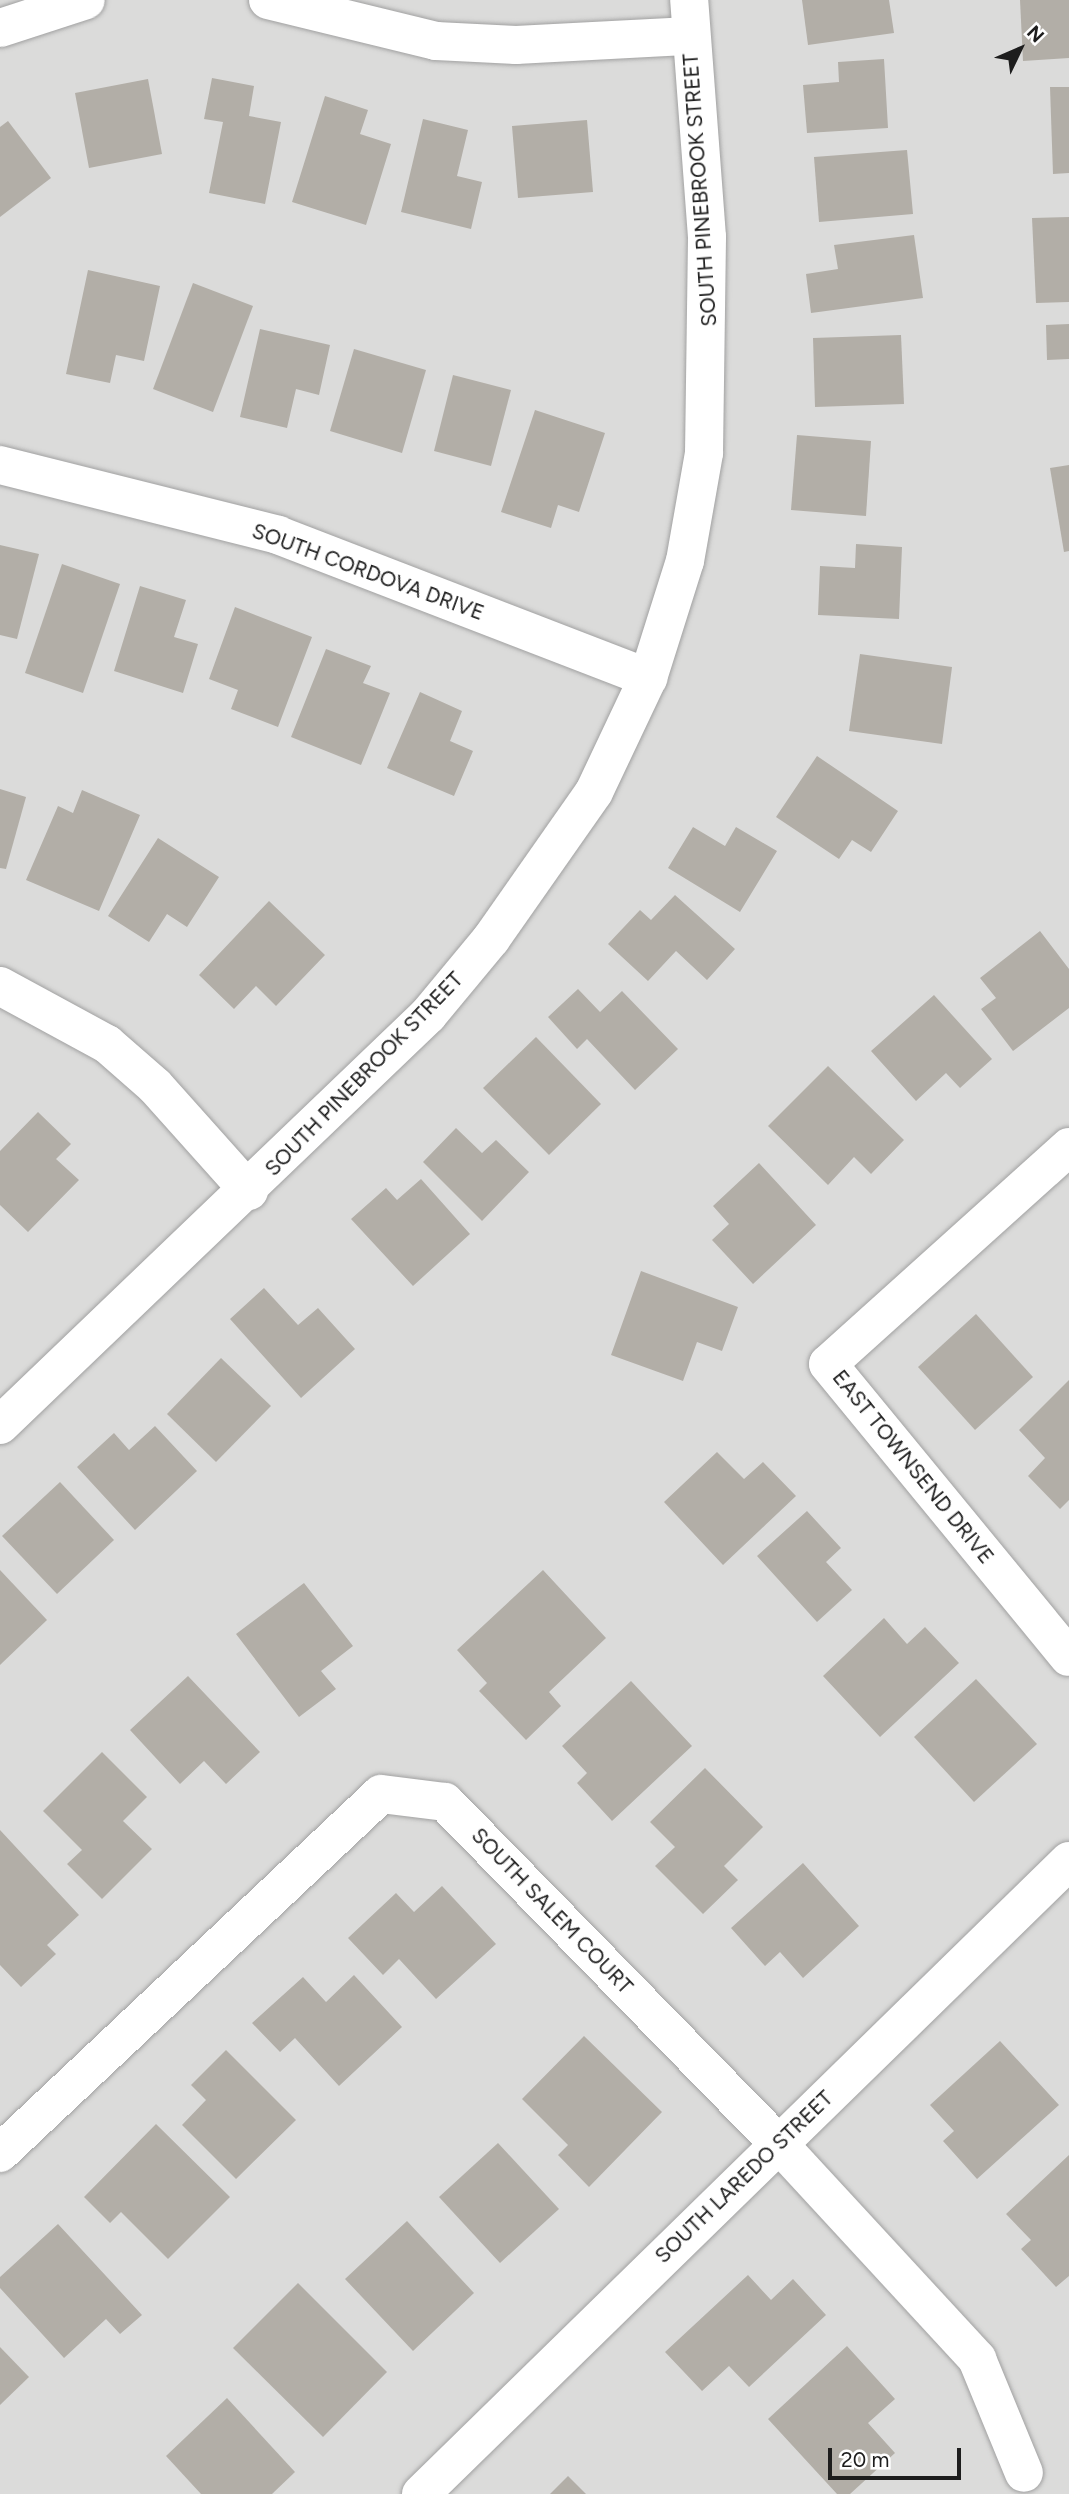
<!DOCTYPE html>
<html>
<head>
<meta charset="utf-8">
<style>
  body { margin:0 }
  #map { position:relative; width:1069px; height:2494px; overflow:hidden; background:#edece4; font-family:Figtree,sans-serif }
  div>[style] { position:absolute }
  [style*='--x'] { left:calc(var(--x)*1px); top:calc(var(--y)*1px); width:calc(var(--w)*1px); rotate:calc(var(--a)*1deg) }
  .residential>* { inset:0; background:#dbdbda }
  .building>* { inset:0; background:#b2aea7 }
  .roads { filter:drop-shadow(0 0 2px #a1a1a1) drop-shadow(0 0 2px #a1a1a1) }
  .street>* { height:38px; margin:-19px; padding:0 19px; transform-origin:19px; border-radius:19px; background:#fff }
  span { translate:-50% -50%; white-space:nowrap; text-align:center; line-height:1.15; -webkit-text-stroke:6px #fff; paint-order:stroke }
  .street-label { font-size:21px; color:#1d1d1d }
  .north { position:absolute; left:985px; top:14px; width:70px; height:70px; -webkit-text-stroke:5px #fff; paint-order:stroke; rotate:46deg; font-size:19px; font-weight:700; line-height:28px; text-align:center; color:#1d1d1d }
  .north::after { content:''; display:block; margin:auto; width:24px; height:32px; background:#1d1d1d; clip-path:polygon(50% 0,100% 100%,50% 72%,0 100%) }
  .scale { position:absolute; left:828px; top:2448px; width:133px; height:32px; box-sizing:border-box; border:4px solid #1d1d1d; border-top:0; padding-left:9px; font-size:21px; line-height:24px; white-space:nowrap; color:#1d1d1d; -webkit-text-stroke:5px #fff; paint-order:stroke }
</style>
</head>
<body>
<div id="map">
  <div class="residential">
    <div style="clip-path:polygon(0 0,1069px 0,1069px 2494px,0 2494px)"></div>
  </div>
  <div class="building">
    <div style="clip-path:polygon(802px 0,889px 0,894px 33px,808px 45px)"></div>
    <div style="clip-path:polygon(1020px 0,1069px 0,1069px 58px,1023px 61px)"></div>
    <div style="clip-path:polygon(884px 59px,888px 128px,807px 133px,803px 85px,839px 82px,838px 62px)"></div>
    <div style="clip-path:polygon(212px 78px,254px 86px,249px 116px,281px 122px,265px 204px,209px 193px,223px 122px,204px 119px)"></div>
    <div style="clip-path:polygon(148px 79px,162px 154px,89px 168px,75px 93px)"></div>
    <div style="clip-path:polygon(1050px 87px,1069px 87px,1069px 173px,1053px 174px)"></div>
    <div style="clip-path:polygon(325px 96px,368px 110px,360px 134px,391px 144px,366px 225px,292px 202px)"></div>
    <div style="clip-path:polygon(423px 119px,468px 130px,457px 176px,482px 182px,471px 229px,401px 212px)"></div>
    <div style="clip-path:polygon(587px 120px,593px 192px,518px 198px,512px 126px)"></div>
    <div style="clip-path:polygon(8px 121px,51px 178px,0 217px,0 127px)"></div>
    <div style="clip-path:polygon(907px 150px,913px 214px,819px 222px,814px 157px)"></div>
    <div style="clip-path:polygon(1069px 217px,1069px 302px,1036px 303px,1032px 218px)"></div>
    <div style="clip-path:polygon(914px 235px,923px 298px,811px 313px,806px 274px,838px 269px,834px 245px)"></div>
    <div style="clip-path:polygon(88px 270px,160px 286px,144px 361px,116px 355px,110px 383px,66px 374px)"></div>
    <div style="clip-path:polygon(193px 283px,253px 306px,213px 412px,153px 389px)"></div>
    <div style="clip-path:polygon(1069px 324px,1069px 359px,1047px 360px,1046px 325px)"></div>
    <div style="clip-path:polygon(260px 329px,330px 345px,319px 395px,296px 389px,287px 428px,240px 417px)"></div>
    <div style="clip-path:polygon(901px 335px,904px 404px,815px 407px,813px 338px)"></div>
    <div style="clip-path:polygon(354px 349px,426px 370px,402px 453px,330px 431px)"></div>
    <div style="clip-path:polygon(453px 375px,511px 390px,491px 466px,434px 451px)"></div>
    <div style="clip-path:polygon(535px 410px,605px 433px,579px 512px,558px 505px,551px 528px,501px 512px)"></div>
    <div style="clip-path:polygon(797px 435px,871px 441px,866px 516px,791px 510px)"></div>
    <div style="clip-path:polygon(1069px 465px,1069px 551px,1064px 552px,1050px 468px)"></div>
    <div style="clip-path:polygon(856px 544px,902px 547px,899px 619px,818px 615px,820px 566px,855px 568px)"></div>
    <div style="clip-path:polygon(0 545px,39px 554px,17px 639px,0 635px)"></div>
    <div style="clip-path:polygon(62px 564px,120px 584px,83px 693px,25px 673px)"></div>
    <div style="clip-path:polygon(140px 586px,186px 600px,174px 637px,198px 644px,183px 693px,114px 671px)"></div>
    <div style="clip-path:polygon(235px 607px,312px 637px,278px 727px,231px 709px,238px 690px,209px 679px)"></div>
    <div style="clip-path:polygon(326px 649px,371px 666px,363px 683px,390px 693px,361px 765px,291px 737px)"></div>
    <div style="clip-path:polygon(860px 654px,952px 667px,942px 744px,849px 731px)"></div>
    <div style="clip-path:polygon(420px 692px,462px 711px,450px 741px,473px 751px,454px 796px,387px 768px)"></div>
    <div style="clip-path:polygon(817px 756px,898px 811px,871px 852px,852px 840px,839px 859px,776px 817px)"></div>
    <div style="clip-path:polygon(0 789px,26px 797px,6px 869px,0 868px)"></div>
    <div style="clip-path:polygon(82px 790px,140px 815px,99px 911px,26px 880px,58px 806px,73px 813px)"></div>
    <div style="clip-path:polygon(693px 827px,725px 846px,736px 827px,777px 851px,740px 912px,668px 868px)"></div>
    <div style="clip-path:polygon(158px 838px,219px 877px,187px 927px,167px 914px,149px 942px,108px 916px)"></div>
    <div style="clip-path:polygon(675px 895px,735px 949px,707px 980px,676px 951px,648px 981px,608px 944px,640px 910px,651px 920px)"></div>
    <div style="clip-path:polygon(269px 901px,325px 955px,276px 1006px,256px 986px,234px 1009px,199px 975px)"></div>
    <div style="clip-path:polygon(1040px 931px,1069px 969px,1069px 1008px,1013px 1051px,981px 1009px,996px 998px,980px 978px)"></div>
    <div style="clip-path:polygon(578px 989px,600px 1012px,622px 991px,678px 1049px,635px 1090px,587px 1039px,577px 1049px,548px 1017px)"></div>
    <div style="clip-path:polygon(934px 995px,992px 1059px,960px 1088px,946px 1073px,916px 1101px,871px 1051px)"></div>
    <div style="clip-path:polygon(536px 1037px,601px 1104px,549px 1155px,483px 1088px)"></div>
    <div style="clip-path:polygon(828px 1066px,904px 1140px,871px 1174px,854px 1157px,828px 1185px,768px 1126px)"></div>
    <div style="clip-path:polygon(38px 1112px,71px 1144px,56px 1159px,79px 1180px,28px 1232px,0 1205px,0 1151px)"></div>
    <div style="clip-path:polygon(456px 1128px,482px 1153px,496px 1140px,529px 1172px,482px 1221px,423px 1162px)"></div>
    <div style="clip-path:polygon(759px 1163px,816px 1225px,753px 1284px,712px 1240px,729px 1224px,713px 1206px)"></div>
    <div style="clip-path:polygon(421px 1179px,470px 1234px,413px 1286px,351px 1219px,386px 1188px,397px 1200px)"></div>
    <div style="clip-path:polygon(641px 1271px,738px 1307px,722px 1351px,697px 1342px,683px 1381px,611px 1355px)"></div>
    <div style="clip-path:polygon(264px 1288px,298px 1325px,318px 1308px,355px 1349px,301px 1398px,230px 1319px)"></div>
    <div style="clip-path:polygon(976px 1314px,1033px 1377px,975px 1430px,918px 1367px)"></div>
    <div style="clip-path:polygon(221px 1358px,271px 1406px,216px 1462px,167px 1414px)"></div>
    <div style="clip-path:polygon(1069px 1380px,1069px 1500px,1060px 1509px,1028px 1476px,1045px 1458px,1019px 1430px)"></div>
    <div style="clip-path:polygon(155px 1426px,197px 1471px,135px 1530px,77px 1467px,114px 1433px,129px 1450px)"></div>
    <div style="clip-path:polygon(717px 1452px,744px 1479px,763px 1462px,796px 1496px,723px 1565px,664px 1502px)"></div>
    <div style="clip-path:polygon(60px 1482px,114px 1540px,57px 1594px,2px 1536px)"></div>
    <div style="clip-path:polygon(807px 1511px,841px 1548px,826px 1562px,852px 1590px,817px 1622px,757px 1556px)"></div>
    <div style="clip-path:polygon(0 1570px,47px 1620px,0 1665px)"></div>
    <div style="clip-path:polygon(543px 1570px,606px 1638px,549px 1692px,561px 1706px,526px 1740px,479px 1691px,487px 1683px,457px 1650px)"></div>
    <div style="clip-path:polygon(304px 1583px,353px 1646px,321px 1671px,336px 1689px,299px 1717px,236px 1634px)"></div>
    <div style="clip-path:polygon(884px 1618px,907px 1644px,925px 1627px,959px 1663px,880px 1737px,823px 1676px)"></div>
    <div style="clip-path:polygon(188px 1676px,260px 1752px,226px 1784px,204px 1761px,180px 1784px,130px 1730px)"></div>
    <div style="clip-path:polygon(976px 1679px,1037px 1744px,974px 1802px,914px 1737px)"></div>
    <div style="clip-path:polygon(631px 1681px,692px 1746px,612px 1821px,577px 1783px,587px 1773px,562px 1746px)"></div>
    <div style="clip-path:polygon(102px 1752px,147px 1797px,123px 1821px,152px 1849px,102px 1899px,67px 1864px,82px 1850px,43px 1811px)"></div>
    <div style="clip-path:polygon(705px 1768px,763px 1827px,724px 1866px,738px 1880px,703px 1914px,655px 1866px,675px 1847px,650px 1822px)"></div>
    <div style="clip-path:polygon(0 1830px,79px 1915px,47px 1945px,56px 1954px,21px 1987px,0 1965px)"></div>
    <div style="clip-path:polygon(803px 1863px,859px 1926px,803px 1978px,780px 1952px,765px 1966px,731px 1928px)"></div>
    <div style="clip-path:polygon(442px 1886px,496px 1944px,436px 1999px,399px 1959px,383px 1975px,348px 1938px,396px 1893px,414px 1912px)"></div>
    <div style="clip-path:polygon(354px 1975px,402px 2027px,339px 2086px,295px 2038px,280px 2052px,252px 2023px,303px 1977px,326px 2002px)"></div>
    <div style="clip-path:polygon(584px 2036px,662px 2112px,589px 2187px,558px 2155px,568px 2145px,522px 2099px)"></div>
    <div style="clip-path:polygon(1000px 2041px,1059px 2105px,977px 2179px,943px 2141px,954px 2131px,930px 2105px)"></div>
    <div style="clip-path:polygon(226px 2050px,296px 2120px,236px 2179px,182px 2125px,206px 2100px,191px 2085px)"></div>
    <div style="clip-path:polygon(156px 2124px,230px 2197px,168px 2259px,121px 2212px,110px 2223px,84px 2197px)"></div>
    <div style="clip-path:polygon(498px 2143px,559px 2209px,500px 2263px,439px 2197px)"></div>
    <div style="clip-path:polygon(1069px 2155px,1069px 2276px,1056px 2287px,1021px 2249px,1031px 2240px,1006px 2214px)"></div>
    <div style="clip-path:polygon(407px 2221px,474px 2293px,413px 2351px,345px 2279px)"></div>
    <div style="clip-path:polygon(58px 2224px,142px 2315px,120px 2334px,106px 2319px,64px 2358px,0 2288px,0 2277px)"></div>
    <div style="clip-path:polygon(748px 2275px,771px 2300px,793px 2279px,826px 2315px,749px 2387px,729px 2366px,702px 2391px,665px 2352px)"></div>
    <div style="clip-path:polygon(298px 2283px,387px 2372px,323px 2437px,233px 2348px)"></div>
    <div style="clip-path:polygon(847px 2346px,895px 2399px,868px 2423px,895px 2453px,850px 2494px,837px 2494px,768px 2419px)"></div>
    <div style="clip-path:polygon(0 2347px,29px 2377px,0 2405px)"></div>
    <div style="clip-path:polygon(227px 2398px,295px 2472px,272px 2494px,201px 2494px,166px 2456px)"></div>
    <div style="clip-path:polygon(568px 2476px,586px 2494px,550px 2494px)"></div>
  </div>
  <div class="roads">
    <div class="street">
      <div style="--x:268;--y:0;--w:173;--a:13.7"></div>
      <div style="--x:436;--y:41;--w:80;--a:2.9"></div>
      <div style="--x:516;--y:45;--w:174;--a:-3"></div>
      <div style="--x:0;--y:28;--w:90;--a:-18"></div>
      <div style="--x:0;--y:465;--w:287;--a:14.1"></div>
      <div style="--x:278;--y:535;--w:397;--a:21.1"></div>
      <div style="--x:0;--y:986;--w:122;--a:28.5"></div>
      <div style="--x:107;--y:1044;--w:64;--a:41.2"></div>
      <div style="--x:155;--y:1086;--w:141;--a:48.2"></div>
      <div style="--x:1069;--y:1147;--w:324;--a:138"></div>
      <div style="--x:828;--y:1364;--w:379;--a:50.6"></div>
      <div style="--x:0;--y:1425;--w:593;--a:-43.77"></div>
      <div style="--x:428;--y:1015;--w:99;--a:-50.3"></div>
      <div style="--x:491;--y:939;--w:179;--a:-55"></div>
      <div style="--x:594;--y:792;--w:126;--a:-64.7"></div>
      <div style="--x:648;--y:678;--w:123;--a:-72.5"></div>
      <div style="--x:685;--y:561;--w:110;--a:-80"></div>
      <div style="--x:704;--y:453;--w:216;--a:-89.2"></div>
      <div style="--x:707;--y:237;--w:238;--a:-94.3"></div>
      <div style="--x:0;--y:2153;--w:523;--a:-43.3"></div>
      <div style="--x:381;--y:1794;--w:64;--a:7.1"></div>
      <div style="--x:445;--y:1802;--w:477;--a:45.7"></div>
      <div style="--x:778;--y:2143;--w:294;--a:47.3"></div>
      <div style="--x:977;--y:2359;--w:123;--a:67.6"></div>
      <div style="--x:421;--y:2494;--w:906;--a:-44.33"></div>
    </div>
  </div>
  <div class="street-label">
    <span style="left:700px;top:190px;rotate:-94deg">SOUTH PINEBROOK STREET</span>
    <span style="left:368px;top:572px;rotate:20deg">SOUTH CORDOVA DRIVE</span>
    <span style="left:364px;top:1074px;rotate:-46deg">SOUTH PINEBROOK STREET</span>
    <span style="left:913px;top:1467px;rotate:51deg">EAST TOWNSEND DRIVE</span>
    <span style="left:552px;top:1911px;rotate:46deg">SOUTH SALEM COURT</span>
    <span style="left:744px;top:2177px;rotate:-44deg">SOUTH LAREDO STREET</span>
  </div>
  <div class="north">N</div>
  <div class="scale">20 m</div>
</div>
</body>
</html>
